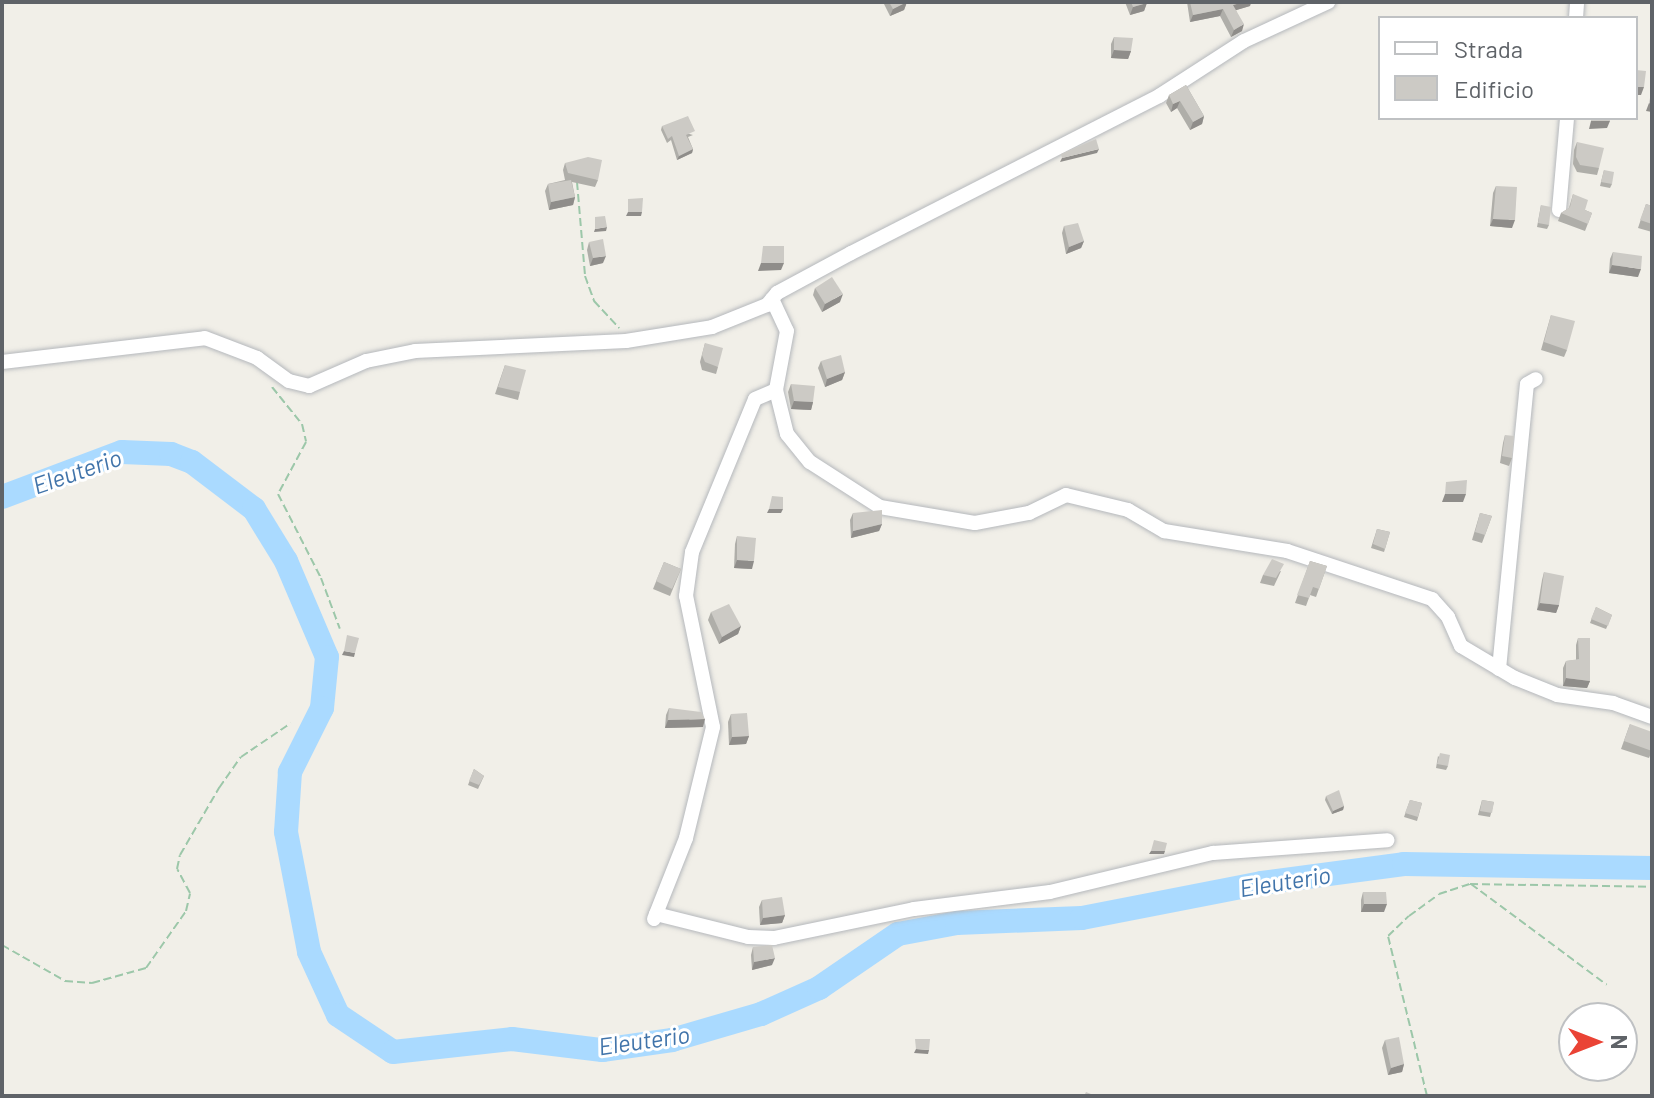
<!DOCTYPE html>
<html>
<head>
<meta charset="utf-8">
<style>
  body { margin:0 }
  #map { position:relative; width:1654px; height:1098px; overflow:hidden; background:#f1efe8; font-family:Barlow,sans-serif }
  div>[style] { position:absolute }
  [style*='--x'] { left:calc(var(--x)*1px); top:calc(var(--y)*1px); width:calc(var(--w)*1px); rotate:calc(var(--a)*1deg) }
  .river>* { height:24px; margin:-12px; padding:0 12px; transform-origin:12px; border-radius:12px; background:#aadaff }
  .path>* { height:2px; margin-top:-1px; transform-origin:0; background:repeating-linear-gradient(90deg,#9cc7a9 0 8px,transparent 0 12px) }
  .roads { filter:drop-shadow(0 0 2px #b5b8bc) drop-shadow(0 0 2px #b5b8bc) }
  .minor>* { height:14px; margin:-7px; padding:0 7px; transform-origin:7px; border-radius:7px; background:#fff }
  .wall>* { inset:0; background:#afaea9 }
  .shaded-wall>* { inset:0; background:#8f8d8a }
  .building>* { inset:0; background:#cccac5 }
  span { translate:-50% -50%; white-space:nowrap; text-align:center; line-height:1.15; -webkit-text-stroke:6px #fff; paint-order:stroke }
  .water-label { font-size:24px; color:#4174aa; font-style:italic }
  .frame { position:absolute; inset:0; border:4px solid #5f6368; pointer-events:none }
  .legend { position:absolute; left:1378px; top:16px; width:260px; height:104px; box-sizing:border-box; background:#fff; border:2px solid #bfc1c3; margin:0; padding:10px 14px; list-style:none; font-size:24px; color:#5f6368 }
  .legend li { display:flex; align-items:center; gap:16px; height:40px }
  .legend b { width:40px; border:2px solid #bfc1c3 }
  .north { position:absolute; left:1558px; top:1002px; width:80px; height:80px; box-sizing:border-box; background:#fff; border:2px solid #bfc1c3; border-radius:50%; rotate:90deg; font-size:22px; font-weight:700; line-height:32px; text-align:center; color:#5f6368 }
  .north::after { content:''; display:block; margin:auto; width:28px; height:36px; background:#ea4335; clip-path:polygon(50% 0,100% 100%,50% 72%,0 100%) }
</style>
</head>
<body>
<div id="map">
  <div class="river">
    <div style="--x:2;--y:497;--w:128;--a:-20.6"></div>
    <div style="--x:122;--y:452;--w:49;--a:2.3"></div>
    <div style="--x:171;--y:454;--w:22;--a:21"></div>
    <div style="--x:192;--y:462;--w:78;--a:37.2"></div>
    <div style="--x:254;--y:509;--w:61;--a:58.4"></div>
    <div style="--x:286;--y:561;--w:104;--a:66.9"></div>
    <div style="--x:327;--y:657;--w:51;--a:95.6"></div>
    <div style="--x:322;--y:708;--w:72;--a:116.6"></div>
    <div style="--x:290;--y:772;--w:60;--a:93.8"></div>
    <div style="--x:286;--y:832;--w:122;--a:79.1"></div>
    <div style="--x:309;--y:952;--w:69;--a:65.3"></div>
    <div style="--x:338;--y:1015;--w:66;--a:33.9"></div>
    <div style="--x:393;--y:1052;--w:120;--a:-6.2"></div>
    <div style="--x:512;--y:1039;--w:91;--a:7"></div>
    <div style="--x:602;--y:1050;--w:71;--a:-8.1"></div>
    <div style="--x:672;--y:1040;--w:93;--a:-16.3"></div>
    <div style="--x:761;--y:1014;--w:64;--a:-24.1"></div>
    <div style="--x:819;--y:988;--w:96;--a:-34.4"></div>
    <div style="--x:898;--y:934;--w:60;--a:-10.6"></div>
    <div style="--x:957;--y:923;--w:125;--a:-2.3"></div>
    <div style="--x:1082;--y:918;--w:183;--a:-11"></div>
    <div style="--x:1262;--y:883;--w:143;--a:-7.6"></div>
    <div style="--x:1404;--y:864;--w:248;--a:0.9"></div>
  </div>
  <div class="path">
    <div style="--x:577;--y:182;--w:94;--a:85.1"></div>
    <div style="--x:585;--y:276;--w:27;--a:70"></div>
    <div style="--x:594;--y:301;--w:37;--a:47"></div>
    <div style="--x:272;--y:387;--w:48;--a:51"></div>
    <div style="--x:302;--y:424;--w:18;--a:77"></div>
    <div style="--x:306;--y:442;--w:59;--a:118.3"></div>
    <div style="--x:278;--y:494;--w:94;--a:62.9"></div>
    <div style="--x:321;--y:578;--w:54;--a:69.6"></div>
    <div style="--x:1471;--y:884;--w:169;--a:36.6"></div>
    <div style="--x:2;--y:945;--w:73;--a:29.7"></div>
    <div style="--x:65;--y:981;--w:27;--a:4"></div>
    <div style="--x:92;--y:983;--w:56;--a:-15.5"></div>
    <div style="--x:146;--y:968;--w:70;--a:-54.9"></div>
    <div style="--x:186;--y:911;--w:18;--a:-77"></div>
    <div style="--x:190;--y:893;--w:27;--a:-118"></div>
    <div style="--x:177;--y:869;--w:14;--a:-78"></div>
    <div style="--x:180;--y:855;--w:78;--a:-59.8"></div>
    <div style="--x:219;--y:788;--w:38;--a:-55"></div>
    <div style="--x:241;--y:757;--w:60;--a:-34.2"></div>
    <div style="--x:1427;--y:1096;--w:165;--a:-103.7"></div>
    <div style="--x:1388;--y:936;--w:29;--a:-44"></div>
    <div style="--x:1409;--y:916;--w:37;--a:-36"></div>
    <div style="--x:1439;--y:894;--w:33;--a:-18"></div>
    <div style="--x:1470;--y:884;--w:182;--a:0.9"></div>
  </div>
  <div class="roads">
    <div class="minor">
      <div style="--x:1576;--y:18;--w:16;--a:-86"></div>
      <div style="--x:1559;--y:210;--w:92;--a:-85"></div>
      <div style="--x:772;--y:299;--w:35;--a:65"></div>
      <div style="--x:787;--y:331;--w:60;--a:100.6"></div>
      <div style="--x:776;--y:390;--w:45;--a:76"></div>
      <div style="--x:787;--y:434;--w:36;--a:51"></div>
      <div style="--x:810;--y:462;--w:83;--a:32.7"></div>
      <div style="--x:880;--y:507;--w:96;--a:9.6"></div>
      <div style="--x:975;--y:523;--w:55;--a:-10.5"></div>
      <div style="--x:1029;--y:513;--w:41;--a:-25.9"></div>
      <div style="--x:1066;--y:495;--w:64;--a:13.6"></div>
      <div style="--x:1128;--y:510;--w:42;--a:30.3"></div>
      <div style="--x:1164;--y:531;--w:125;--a:9.2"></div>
      <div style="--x:1287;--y:551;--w:153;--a:18.3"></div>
      <div style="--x:1432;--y:599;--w:24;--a:48"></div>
      <div style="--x:1448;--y:617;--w:32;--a:66"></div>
      <div style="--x:1461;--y:646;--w:63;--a:30.7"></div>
      <div style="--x:1515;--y:678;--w:45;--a:22"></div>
      <div style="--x:1557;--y:695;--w:57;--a:8.1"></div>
      <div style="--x:1613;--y:703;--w:41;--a:19.7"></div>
      <div style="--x:2;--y:362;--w:204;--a:-6.7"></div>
      <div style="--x:205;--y:338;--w:56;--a:21"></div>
      <div style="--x:257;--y:358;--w:39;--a:36"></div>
      <div style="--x:289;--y:381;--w:21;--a:14"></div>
      <div style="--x:309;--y:386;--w:62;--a:-23.7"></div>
      <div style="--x:366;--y:361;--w:50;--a:-11.5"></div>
      <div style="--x:415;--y:351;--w:211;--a:-2.7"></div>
      <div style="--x:626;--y:341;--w:87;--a:-9.2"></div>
      <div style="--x:712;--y:327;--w:59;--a:-21.8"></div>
      <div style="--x:767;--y:305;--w:16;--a:-50"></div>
      <div style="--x:777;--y:293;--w:84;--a:-28.4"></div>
      <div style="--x:851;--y:253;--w:346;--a:-27"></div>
      <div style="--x:1159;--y:96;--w:101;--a:-32.9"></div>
      <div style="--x:1244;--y:41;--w:93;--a:-24.9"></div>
      <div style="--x:1499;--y:669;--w:286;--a:-84.4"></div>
      <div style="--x:1527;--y:384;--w:10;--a:-29"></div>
      <div style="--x:656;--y:914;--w:95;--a:14"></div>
      <div style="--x:748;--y:937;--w:26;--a:2"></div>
      <div style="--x:774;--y:938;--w:143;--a:-11.7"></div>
      <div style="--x:914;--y:909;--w:137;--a:-7.1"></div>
      <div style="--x:1050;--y:892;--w:168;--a:-13.5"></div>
      <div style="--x:1213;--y:853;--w:175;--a:-4.2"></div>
      <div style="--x:654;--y:919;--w:87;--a:-68.4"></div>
      <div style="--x:686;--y:838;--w:114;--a:-76.3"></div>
      <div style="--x:713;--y:727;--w:134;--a:-101.6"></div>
      <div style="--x:686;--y:596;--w:44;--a:-82.2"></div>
      <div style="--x:692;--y:552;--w:165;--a:-67.6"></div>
      <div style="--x:755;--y:399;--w:23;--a:-23"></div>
    </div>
  </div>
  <div class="wall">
    <div style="clip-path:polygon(883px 2px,907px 2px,904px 10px,890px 16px)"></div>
    <div style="clip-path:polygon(1125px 2px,1147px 2px,1144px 11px,1130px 15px)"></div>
    <div style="clip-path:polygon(1187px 2px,1251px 2px,1250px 6px,1236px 10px,1242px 31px,1231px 37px,1220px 16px,1190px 22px)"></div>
    <div style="clip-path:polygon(1114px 37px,1131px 51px,1128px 59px,1111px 58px,1111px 44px)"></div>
    <div style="clip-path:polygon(1186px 85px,1204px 116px,1202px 124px,1190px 130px,1177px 108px,1171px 112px,1166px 103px,1169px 95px)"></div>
    <div style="clip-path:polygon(662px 126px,693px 135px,688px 137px,693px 149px,692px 153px,677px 160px,671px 140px,667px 143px,661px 130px)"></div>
    <div style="clip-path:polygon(1577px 142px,1599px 168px,1597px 175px,1577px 172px,1573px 164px,1574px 150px)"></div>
    <div style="clip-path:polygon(565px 163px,598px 180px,595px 187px,572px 182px,575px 197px,573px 205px,549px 210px,545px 191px,548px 184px,565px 180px,563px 170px)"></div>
    <div style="clip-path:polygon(1604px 170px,1612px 184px,1610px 188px,1600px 186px)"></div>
    <div style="clip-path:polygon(1496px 186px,1512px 228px,1490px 226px,1493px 193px)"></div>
    <div style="clip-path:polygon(1573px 194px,1585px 210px,1592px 213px,1585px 231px,1558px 221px,1561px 213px,1569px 208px)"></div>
    <div style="clip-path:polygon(1646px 204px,1652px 206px,1652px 232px,1638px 228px)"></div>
    <div style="clip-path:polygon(1541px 205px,1549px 225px,1547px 229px,1537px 227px)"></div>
    <div style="clip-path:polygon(1064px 226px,1084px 241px,1081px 248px,1066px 254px,1062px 233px)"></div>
    <div style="clip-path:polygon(589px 242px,603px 263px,590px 266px,587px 250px)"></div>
    <div style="clip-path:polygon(1613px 252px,1638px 277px,1609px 273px,1610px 259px)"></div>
    <div style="clip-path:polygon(815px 288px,840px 302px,822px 312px,813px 295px)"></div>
    <div style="clip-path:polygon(1551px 315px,1567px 350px,1564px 357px,1541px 350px)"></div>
    <div style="clip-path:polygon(705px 343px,718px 367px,716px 374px,702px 370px,700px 362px)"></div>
    <div style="clip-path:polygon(821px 361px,845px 372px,842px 380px,825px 387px,818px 368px)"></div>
    <div style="clip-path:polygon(505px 365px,520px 392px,518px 400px,495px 394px)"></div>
    <div style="clip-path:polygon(791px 384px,813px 402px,811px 410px,791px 409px,788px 392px)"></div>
    <div style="clip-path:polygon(1505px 435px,1512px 458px,1509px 466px,1500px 463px,1503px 443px)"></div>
    <div style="clip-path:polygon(853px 513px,882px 524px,879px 531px,851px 538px,850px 520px)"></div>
    <div style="clip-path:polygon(1480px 513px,1492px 516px,1482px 543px,1472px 540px)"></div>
    <div style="clip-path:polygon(1377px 529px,1390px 532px,1384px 552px,1371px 548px)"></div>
    <div style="clip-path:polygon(737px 536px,752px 569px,734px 568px,735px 544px)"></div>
    <div style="clip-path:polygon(1310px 561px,1327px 566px,1316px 597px,1310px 595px,1306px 606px,1295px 603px)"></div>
    <div style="clip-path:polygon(664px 562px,681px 569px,670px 596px,653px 589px)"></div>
    <div style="clip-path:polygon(1281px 571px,1274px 586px,1260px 583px,1263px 575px)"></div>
    <div style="clip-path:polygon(1544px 572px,1559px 605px,1556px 613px,1537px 610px,1542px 580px)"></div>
    <div style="clip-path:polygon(1596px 607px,1612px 615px,1606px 629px,1590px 623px)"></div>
    <div style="clip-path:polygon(711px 612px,741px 626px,738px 634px,719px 644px,708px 620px)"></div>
    <div style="clip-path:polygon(1578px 638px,1590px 681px,1587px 688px,1563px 686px,1563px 668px,1566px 661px,1576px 660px,1576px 645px)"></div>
    <div style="clip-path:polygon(669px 708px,703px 727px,665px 728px,666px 715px)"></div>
    <div style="clip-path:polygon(731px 714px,749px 736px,746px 744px,729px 745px,728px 722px)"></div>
    <div style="clip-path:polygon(1630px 724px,1652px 751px,1649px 758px,1621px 749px)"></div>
    <div style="clip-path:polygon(1438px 756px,1448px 766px,1446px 770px,1436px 768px)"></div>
    <div style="clip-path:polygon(474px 769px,484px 776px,478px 789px,468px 785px)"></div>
    <div style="clip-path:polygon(1326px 796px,1344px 806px,1343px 810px,1332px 814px,1325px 800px)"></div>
    <div style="clip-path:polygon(1410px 800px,1422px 803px,1417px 821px,1404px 817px)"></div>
    <div style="clip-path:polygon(1482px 800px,1494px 802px,1490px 817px,1478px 815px)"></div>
    <div style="clip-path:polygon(1363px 892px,1384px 912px,1361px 912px,1361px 900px)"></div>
    <div style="clip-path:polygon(762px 900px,785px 915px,782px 923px,760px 925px,759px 907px)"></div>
    <div style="clip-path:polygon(753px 947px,772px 965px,752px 970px,751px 955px)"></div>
    <div style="clip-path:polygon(1385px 1040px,1404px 1064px,1402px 1072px,1388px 1075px,1382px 1048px)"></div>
  </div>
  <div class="shaded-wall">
    <div style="clip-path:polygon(907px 2px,904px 10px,890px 16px,893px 9px)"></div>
    <div style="clip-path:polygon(1244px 2px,1251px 2px,1250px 6px,1230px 12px,1233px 5px)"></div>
    <div style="clip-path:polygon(1147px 3px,1144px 11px,1130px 15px,1133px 7px)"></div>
    <div style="clip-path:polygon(1223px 9px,1220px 16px,1190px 22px,1193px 15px)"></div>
    <div style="clip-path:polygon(1244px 24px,1242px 31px,1231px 37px,1234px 30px)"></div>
    <div style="clip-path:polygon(1114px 50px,1131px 51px,1128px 59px,1111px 58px)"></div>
    <div style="clip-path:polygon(1636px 87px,1644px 87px,1641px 95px,1636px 95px)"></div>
    <div style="clip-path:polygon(1180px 101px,1177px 108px,1171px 112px,1173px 104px)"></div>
    <div style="clip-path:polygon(1649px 103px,1652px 104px,1652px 112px,1646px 111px)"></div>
    <div style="clip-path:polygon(1204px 116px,1202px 124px,1190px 130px,1193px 122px)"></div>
    <div style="clip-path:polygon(1591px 121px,1610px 121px,1607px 128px,1589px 129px)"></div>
    <div style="clip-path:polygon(693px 149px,692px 153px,677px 160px,679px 156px)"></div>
    <div style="clip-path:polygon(1099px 149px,1097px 153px,1060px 162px,1062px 158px)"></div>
    <div style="clip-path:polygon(575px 197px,573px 205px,549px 210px,551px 202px)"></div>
    <div style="clip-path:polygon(628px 212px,642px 212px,641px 216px,626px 216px)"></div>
    <div style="clip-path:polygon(1493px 219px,1515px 220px,1512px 228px,1490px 226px)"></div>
    <div style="clip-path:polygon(607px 227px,606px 231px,594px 232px,595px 229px)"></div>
    <div style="clip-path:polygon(1084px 241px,1081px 248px,1066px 254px,1069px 247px)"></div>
    <div style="clip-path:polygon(606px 256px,603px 263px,590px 266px,593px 258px)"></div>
    <div style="clip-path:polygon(761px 263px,784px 263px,781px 270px,758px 271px)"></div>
    <div style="clip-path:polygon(1612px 265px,1641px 269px,1638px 277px,1609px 273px)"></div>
    <div style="clip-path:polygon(843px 294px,840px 302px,822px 312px,825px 304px)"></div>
    <div style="clip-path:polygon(845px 372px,842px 380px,825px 387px,827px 379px)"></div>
    <div style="clip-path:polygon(794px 401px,813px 402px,811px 410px,791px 409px)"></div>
    <div style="clip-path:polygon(1445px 494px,1466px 494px,1463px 502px,1442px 502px)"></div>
    <div style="clip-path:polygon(769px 509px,783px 509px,781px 513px,767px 513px)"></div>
    <div style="clip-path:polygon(882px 524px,879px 531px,851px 538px,853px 531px)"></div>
    <div style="clip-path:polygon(737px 560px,754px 561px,752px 569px,734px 568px)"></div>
    <div style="clip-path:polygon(1540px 603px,1559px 605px,1556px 613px,1537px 610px)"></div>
    <div style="clip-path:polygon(741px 626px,738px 634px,719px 644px,722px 637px)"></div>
    <div style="clip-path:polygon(344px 651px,355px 653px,354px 657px,342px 655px)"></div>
    <div style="clip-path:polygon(1566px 678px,1590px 681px,1587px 688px,1563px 686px)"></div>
    <div style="clip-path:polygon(705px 719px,703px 727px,665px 728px,668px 720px)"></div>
    <div style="clip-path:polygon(749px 736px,746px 744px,729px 745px,732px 737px)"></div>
    <div style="clip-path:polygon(1344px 806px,1343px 810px,1332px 814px,1333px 811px)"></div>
    <div style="clip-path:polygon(1151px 851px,1165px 851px,1164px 854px,1149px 854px)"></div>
    <div style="clip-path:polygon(1364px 904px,1387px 904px,1384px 912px,1361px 912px)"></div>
    <div style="clip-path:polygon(785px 915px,782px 923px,760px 925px,763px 918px)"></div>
    <div style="clip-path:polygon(775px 958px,772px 965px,752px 970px,754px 962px)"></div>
    <div style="clip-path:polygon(916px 1049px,929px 1050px,928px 1054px,914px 1053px)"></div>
    <div style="clip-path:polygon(1404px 1064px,1402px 1072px,1388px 1075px,1391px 1068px)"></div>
  </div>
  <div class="building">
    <div style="clip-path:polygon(889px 2px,907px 2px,893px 9px)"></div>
    <div style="clip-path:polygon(1131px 2px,1147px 2px,1147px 3px,1133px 7px)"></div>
    <div style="clip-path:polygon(1190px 2px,1244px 2px,1233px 5px,1244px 24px,1234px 30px,1223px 9px,1193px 15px)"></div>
    <div style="clip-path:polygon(1114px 37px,1133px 38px,1131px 51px,1114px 50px)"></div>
    <div style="clip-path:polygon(1636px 70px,1646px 71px,1644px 87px,1636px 87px)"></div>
    <div style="clip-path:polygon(1186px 85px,1204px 116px,1193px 122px,1180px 101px,1173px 104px,1169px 95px)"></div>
    <div style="clip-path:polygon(1652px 88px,1652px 104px,1649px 103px)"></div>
    <div style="clip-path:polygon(688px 116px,695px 131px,686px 135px,693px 149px,679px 156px,672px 136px,668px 139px,662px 126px)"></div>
    <div style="clip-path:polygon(1591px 118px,1610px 118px,1610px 121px,1591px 121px)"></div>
    <div style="clip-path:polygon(1096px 139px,1099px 149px,1062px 158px,1061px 154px)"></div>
    <div style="clip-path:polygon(1577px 142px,1604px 148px,1599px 168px,1580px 165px,1576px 157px)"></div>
    <div style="clip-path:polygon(588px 157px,602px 160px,598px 180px,568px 173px,565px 163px)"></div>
    <div style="clip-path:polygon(1604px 170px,1614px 172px,1612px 184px,1601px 182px)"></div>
    <div style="clip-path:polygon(571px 180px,575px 197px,551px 202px,548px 184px)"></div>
    <div style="clip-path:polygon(1496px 186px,1517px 187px,1515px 220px,1493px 219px)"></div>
    <div style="clip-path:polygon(1573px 194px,1588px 200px,1585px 210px,1592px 213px,1588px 224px,1561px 213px,1570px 207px)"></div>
    <div style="clip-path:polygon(643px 198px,642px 212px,628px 212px,628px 199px)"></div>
    <div style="clip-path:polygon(1646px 204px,1652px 206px,1652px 224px,1640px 220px)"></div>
    <div style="clip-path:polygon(1541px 205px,1551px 207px,1549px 225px,1538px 223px)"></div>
    <div style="clip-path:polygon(605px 216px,607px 227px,595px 229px,595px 217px)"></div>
    <div style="clip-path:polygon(1078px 223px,1084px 241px,1069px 247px,1064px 226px)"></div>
    <div style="clip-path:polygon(603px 239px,606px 256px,593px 258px,589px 242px)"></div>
    <div style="clip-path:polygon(763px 246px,784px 246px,784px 263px,761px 263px)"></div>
    <div style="clip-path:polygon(1613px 252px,1642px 256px,1641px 269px,1612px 265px)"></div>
    <div style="clip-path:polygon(832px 277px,843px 294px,825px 304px,815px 288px)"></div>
    <div style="clip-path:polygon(1551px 315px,1575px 321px,1567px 350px,1544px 342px)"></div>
    <div style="clip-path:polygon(705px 343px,723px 348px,718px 367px,705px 362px,702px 355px)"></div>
    <div style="clip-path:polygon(841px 355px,845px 372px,827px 379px,821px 361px)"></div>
    <div style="clip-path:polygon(505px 365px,526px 370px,520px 392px,498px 387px)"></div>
    <div style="clip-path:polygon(791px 384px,815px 386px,813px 402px,794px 401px)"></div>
    <div style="clip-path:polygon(1505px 435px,1514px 436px,1512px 458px,1502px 456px)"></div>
    <div style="clip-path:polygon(1467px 480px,1466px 494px,1445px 494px,1446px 482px)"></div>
    <div style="clip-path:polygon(772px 496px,783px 497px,783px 509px,769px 509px)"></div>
    <div style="clip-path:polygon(882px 510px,882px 524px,853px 531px,853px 513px)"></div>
    <div style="clip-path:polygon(1480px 513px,1492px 516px,1485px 535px,1475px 532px)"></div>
    <div style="clip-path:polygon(1377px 529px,1390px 532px,1385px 549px,1373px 544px)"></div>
    <div style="clip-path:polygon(737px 536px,756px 538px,754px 561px,737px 560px)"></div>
    <div style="clip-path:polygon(1272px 559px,1284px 564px,1276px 578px,1263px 575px)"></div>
    <div style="clip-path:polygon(1310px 561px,1327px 566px,1319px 589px,1313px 587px,1309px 598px,1297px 595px)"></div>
    <div style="clip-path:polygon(664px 562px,681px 569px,672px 589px,656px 581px)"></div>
    <div style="clip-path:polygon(1544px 572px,1564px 576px,1559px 605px,1540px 603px)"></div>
    <div style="clip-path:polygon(729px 604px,741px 626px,722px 637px,711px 612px)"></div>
    <div style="clip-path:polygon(1596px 607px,1612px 615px,1608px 626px,1591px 619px)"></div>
    <div style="clip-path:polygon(347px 635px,359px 638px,355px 653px,344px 651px)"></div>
    <div style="clip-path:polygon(1578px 638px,1590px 638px,1590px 681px,1566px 678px,1566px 661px,1579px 659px)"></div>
    <div style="clip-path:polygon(669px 708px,701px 712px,705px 719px,668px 720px)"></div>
    <div style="clip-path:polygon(747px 713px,749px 736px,732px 737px,731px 714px)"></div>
    <div style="clip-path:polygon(1630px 724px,1652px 732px,1652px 751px,1624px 741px)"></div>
    <div style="clip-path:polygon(1440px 753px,1450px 755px,1448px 766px,1437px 764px)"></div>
    <div style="clip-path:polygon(474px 769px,484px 776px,479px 785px,469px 781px)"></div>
    <div style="clip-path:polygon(1339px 790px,1344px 806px,1333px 811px,1326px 796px)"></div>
    <div style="clip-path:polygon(1410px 800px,1422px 803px,1418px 817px,1405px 813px)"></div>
    <div style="clip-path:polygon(1482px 800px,1494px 802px,1492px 813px,1480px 811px)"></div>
    <div style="clip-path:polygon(1154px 840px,1167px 843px,1165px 851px,1151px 851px)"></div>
    <div style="clip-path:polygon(1363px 892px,1386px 892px,1387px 904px,1364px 904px)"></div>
    <div style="clip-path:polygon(782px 897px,785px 915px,763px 918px,762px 900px)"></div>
    <div style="clip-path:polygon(772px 945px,775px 958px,754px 962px,753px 947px)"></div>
    <div style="clip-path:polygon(1399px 1037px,1404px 1064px,1391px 1068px,1385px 1040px)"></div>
    <div style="clip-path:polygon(915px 1039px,930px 1039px,929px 1050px,916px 1049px)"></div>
    <div style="clip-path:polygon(1086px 1092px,1096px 1096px,1084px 1096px)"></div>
  </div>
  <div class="water-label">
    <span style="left:77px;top:471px;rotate:-19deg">Eleuterio</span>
    <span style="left:1285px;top:881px;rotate:-9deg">Eleuterio</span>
    <span style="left:644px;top:1040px;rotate:-8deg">Eleuterio</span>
  </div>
  <div class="frame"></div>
  <ul class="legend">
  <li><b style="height:10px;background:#fff"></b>Strada</li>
  <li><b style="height:22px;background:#cccac5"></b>Edificio</li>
  </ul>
  <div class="north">N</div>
</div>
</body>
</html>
